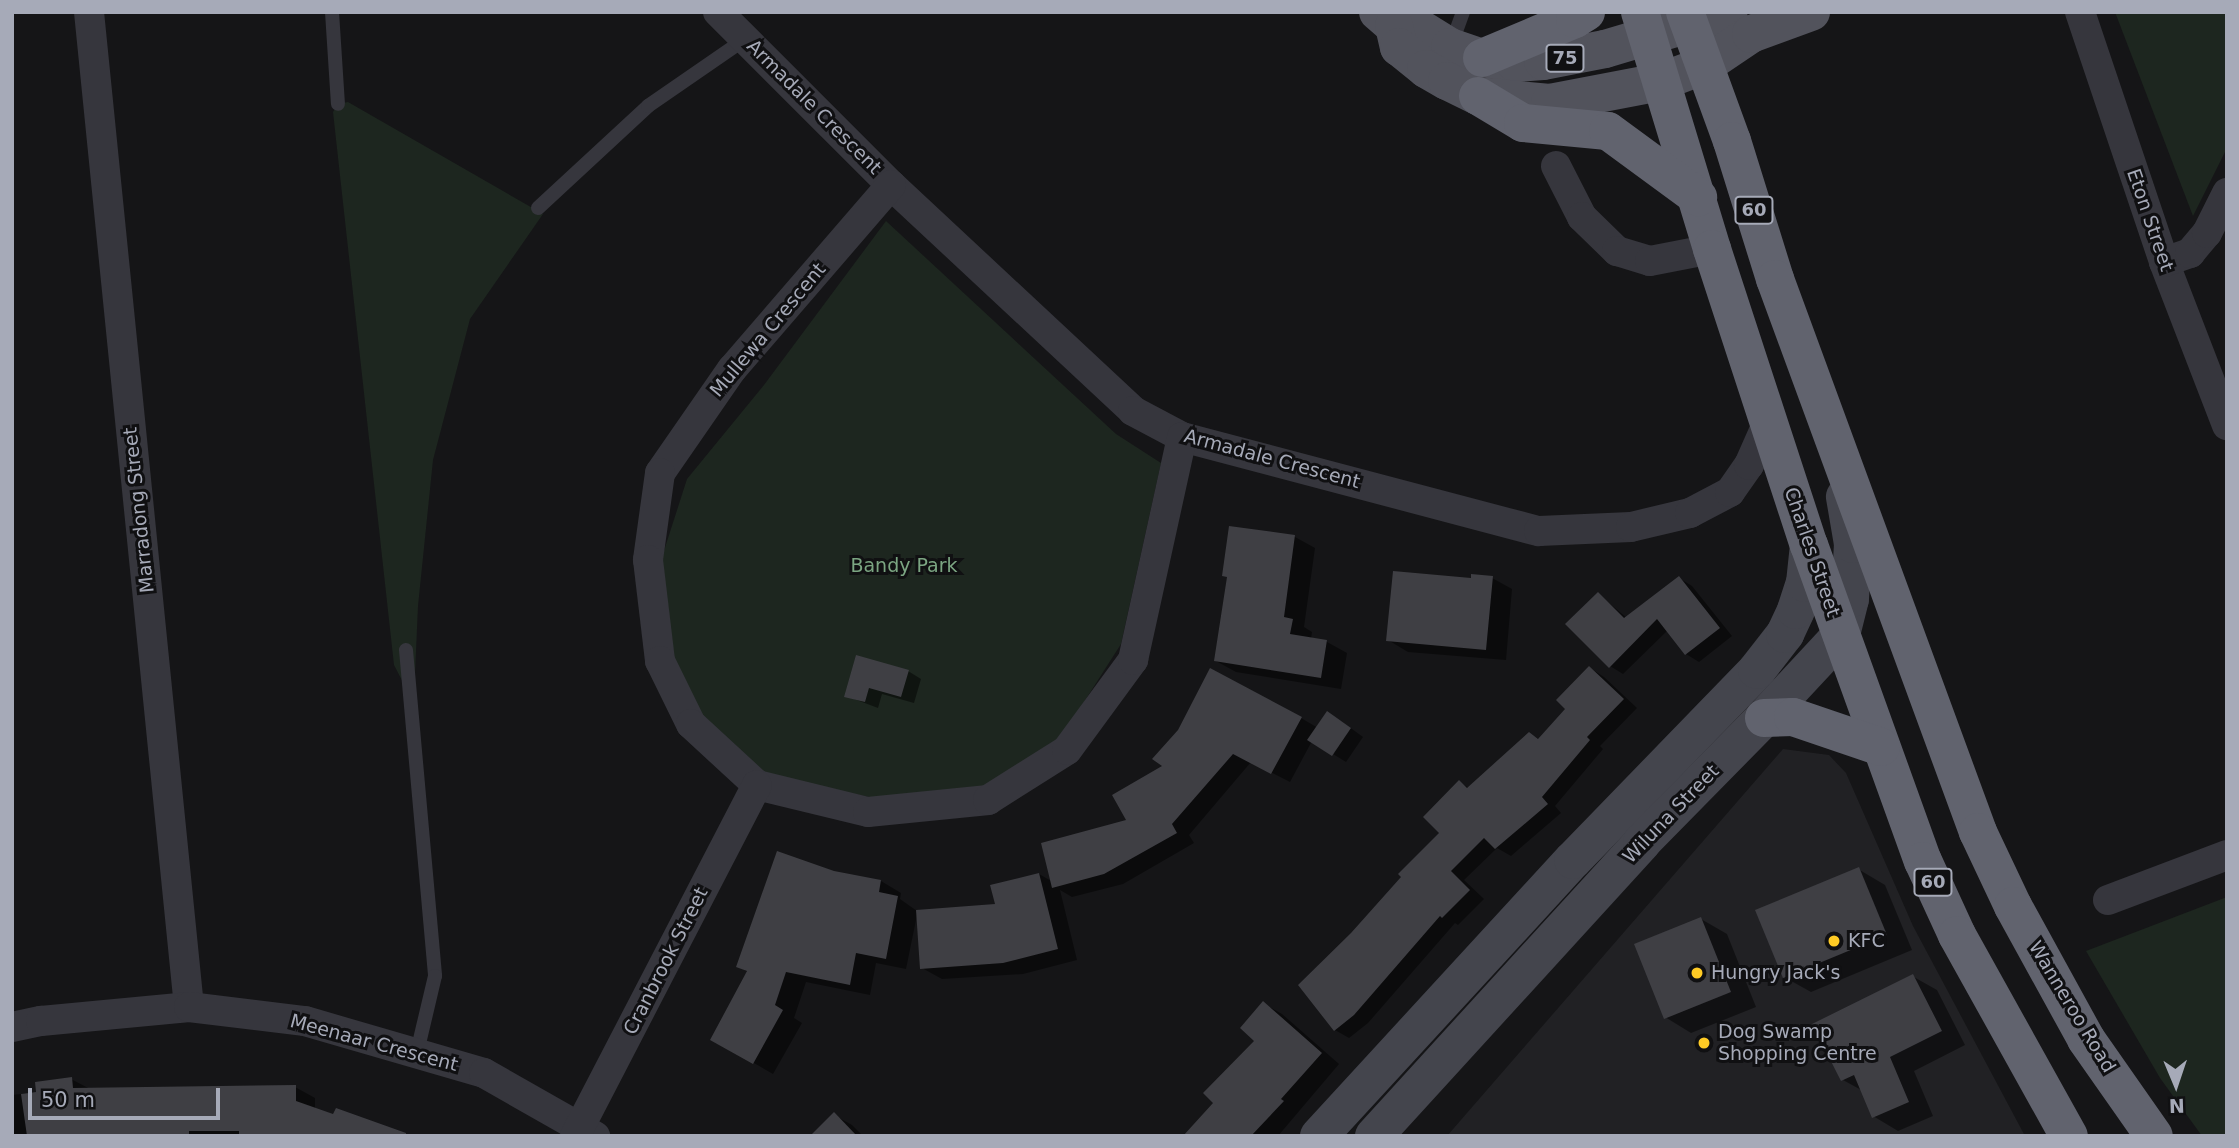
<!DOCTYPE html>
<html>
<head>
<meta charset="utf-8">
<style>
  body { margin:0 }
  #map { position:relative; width:2239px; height:1148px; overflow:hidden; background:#151517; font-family:"DejaVu Sans",sans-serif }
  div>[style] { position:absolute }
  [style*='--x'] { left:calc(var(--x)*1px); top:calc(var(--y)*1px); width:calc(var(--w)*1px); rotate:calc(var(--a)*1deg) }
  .built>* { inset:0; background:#212124 }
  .green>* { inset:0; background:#1d261f }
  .shadow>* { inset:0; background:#0007 }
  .building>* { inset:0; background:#3f3f44 }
  .lane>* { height:14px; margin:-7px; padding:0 7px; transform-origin:7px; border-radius:7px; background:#36363d }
  .street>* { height:30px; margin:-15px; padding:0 15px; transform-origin:15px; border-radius:15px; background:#36363d }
  .secondary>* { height:38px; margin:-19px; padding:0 19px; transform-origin:19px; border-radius:19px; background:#44454d }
  .primary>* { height:38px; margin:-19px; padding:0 19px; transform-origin:19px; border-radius:19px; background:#52535c }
  .highway>* { height:38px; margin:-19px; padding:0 19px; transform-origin:19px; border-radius:19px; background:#61636e }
  .dots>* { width:19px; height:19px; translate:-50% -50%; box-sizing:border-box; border:4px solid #101012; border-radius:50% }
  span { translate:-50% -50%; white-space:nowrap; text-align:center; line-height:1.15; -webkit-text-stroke:6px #101012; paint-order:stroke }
  .shield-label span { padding:2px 5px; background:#101012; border:2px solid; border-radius:5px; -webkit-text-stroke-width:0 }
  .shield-label { font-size:18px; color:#a6aab8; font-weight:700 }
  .street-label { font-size:19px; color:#a6aab8 }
  .park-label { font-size:19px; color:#7ba582 }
  .poi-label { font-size:19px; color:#a6aab8 }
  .left { translate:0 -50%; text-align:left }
  .frame { position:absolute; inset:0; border:14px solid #a6aab8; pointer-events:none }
  .north { position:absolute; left:2141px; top:1050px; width:70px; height:70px; -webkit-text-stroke:5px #101012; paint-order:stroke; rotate:178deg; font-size:19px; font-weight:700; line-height:28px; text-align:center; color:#a6aab8 }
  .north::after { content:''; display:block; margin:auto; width:24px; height:32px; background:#a6aab8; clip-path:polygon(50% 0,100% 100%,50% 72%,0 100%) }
  .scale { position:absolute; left:28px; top:1088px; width:192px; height:32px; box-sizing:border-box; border:4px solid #a6aab8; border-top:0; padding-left:9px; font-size:21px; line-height:24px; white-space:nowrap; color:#a6aab8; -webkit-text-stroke:5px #101012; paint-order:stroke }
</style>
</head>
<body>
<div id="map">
  <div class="built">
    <div style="clip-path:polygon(1783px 749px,1829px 755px,1846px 773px,1913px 926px,2025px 1136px,1447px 1136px)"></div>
  </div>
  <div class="green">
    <div style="clip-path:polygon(2115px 12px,2227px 12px,2227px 148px,2193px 216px)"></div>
    <div style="clip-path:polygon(348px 102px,543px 214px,470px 319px,433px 460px,418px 606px,415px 674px,409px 694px,394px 665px,333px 112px,338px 104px)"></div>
    <div style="clip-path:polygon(886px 221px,1116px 434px,1161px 463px,1121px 644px,1061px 738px,991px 787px,880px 799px,770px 777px,705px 724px,674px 662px,661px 560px,687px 479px,764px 385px)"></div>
    <div style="clip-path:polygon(2227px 897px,2227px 1136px,2202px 1136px,2160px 1078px,2086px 951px)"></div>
  </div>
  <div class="shadow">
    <div style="clip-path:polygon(1230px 528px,1295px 537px,1315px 548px,1304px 627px,1312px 632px,1311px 639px,1327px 642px,1347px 653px,1341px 689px,1236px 672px,1216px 661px,1229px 578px)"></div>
    <div style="clip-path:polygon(1492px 578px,1512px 589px,1506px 660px,1408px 652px,1388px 640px,1472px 580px)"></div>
    <div style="clip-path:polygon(1679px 578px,1692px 586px,1732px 636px,1699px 662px,1686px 654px,1668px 630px,1623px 674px,1610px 666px,1598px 594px,1627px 618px)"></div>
    <div style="clip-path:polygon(1590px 668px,1604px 677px,1637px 708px,1600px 746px,1603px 749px,1555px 806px,1561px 813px,1511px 856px,1497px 848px,1464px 880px,1484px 899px,1458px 925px,1455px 923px,1368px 1023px,1349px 1038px,1335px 1030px,1352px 935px,1441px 833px,1459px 782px,1469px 788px,1530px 734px,1540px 740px,1567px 709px)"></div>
    <div style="clip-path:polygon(908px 671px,921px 679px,914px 703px,882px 694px,878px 708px,846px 696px)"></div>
    <div style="clip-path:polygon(1301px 718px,1318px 728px,1341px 721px,1363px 737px,1346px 762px,1312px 741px,1290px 782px,1251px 762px,1189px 835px,1194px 843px,1123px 884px,1072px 897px,1060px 890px,1077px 960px,1023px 974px,942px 979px,922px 968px,917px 915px,906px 969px,876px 963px,870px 995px,806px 982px,794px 1018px,802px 1023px,773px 1074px,712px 1039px,749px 973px,738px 966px,833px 872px,881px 881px,901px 893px,900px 899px,917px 911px,997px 905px,1039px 874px,1053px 882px,1129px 821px,1114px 795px)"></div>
    <div style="clip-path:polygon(1858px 869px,1885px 885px,1912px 950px,1811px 992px,1784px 977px)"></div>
    <div style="clip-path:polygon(1701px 919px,1727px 934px,1756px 1007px,1691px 1033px,1665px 1017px)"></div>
    <div style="clip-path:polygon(1912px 976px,1937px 990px,1965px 1045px,1914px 1071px,1933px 1116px,1898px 1131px,1873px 1116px,1863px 1091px,1843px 1080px)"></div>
    <div style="clip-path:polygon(1264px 1004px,1282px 1014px,1339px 1064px,1278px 1136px,1185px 1136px,1215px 1103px,1257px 1041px)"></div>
    <div style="clip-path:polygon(71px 1079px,90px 1089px,295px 1087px,315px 1098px,315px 1110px,394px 1136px,12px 1136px,12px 1095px,38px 1092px)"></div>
    <div style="clip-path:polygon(834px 1115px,852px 1125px,863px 1136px,813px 1136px)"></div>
  </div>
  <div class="building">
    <div style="clip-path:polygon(1229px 526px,1295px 535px,1284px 617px,1293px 619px,1290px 634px,1327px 640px,1321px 678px,1214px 661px,1227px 577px,1222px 576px)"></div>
    <div style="clip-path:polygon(1393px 571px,1471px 578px,1471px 574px,1493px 576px,1486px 650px,1386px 641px)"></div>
    <div style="clip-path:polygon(1679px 576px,1720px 628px,1685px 655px,1657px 619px,1609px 668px,1565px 624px,1598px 592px,1624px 618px)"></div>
    <div style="clip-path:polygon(856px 655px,909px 670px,901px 697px,869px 688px,865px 702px,844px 697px)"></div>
    <div style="clip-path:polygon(1589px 666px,1624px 699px,1587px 737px,1590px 740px,1542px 797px,1548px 804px,1495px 849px,1484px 838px,1451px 871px,1470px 890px,1442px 918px,1440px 916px,1354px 1015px,1334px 1031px,1298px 985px,1351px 933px,1401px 877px,1398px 874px,1439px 833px,1423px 817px,1459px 780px,1467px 788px,1529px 732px,1538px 739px,1565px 709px,1556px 700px)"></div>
    <div style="clip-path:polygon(1210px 668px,1302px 717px,1271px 774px,1233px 754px,1172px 824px,1177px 833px,1104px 874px,1052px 888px,1041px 843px,1126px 820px,1112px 795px,1162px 766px,1152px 759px,1178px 730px)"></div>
    <div style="clip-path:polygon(1327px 711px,1351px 728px,1332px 756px,1307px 740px)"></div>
    <div style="clip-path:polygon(777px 851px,834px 871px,881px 880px,879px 892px,898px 896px,886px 959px,856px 953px,850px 985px,786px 972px,775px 1005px,783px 1010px,753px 1064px,710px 1040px,747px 971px,736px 967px)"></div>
    <div style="clip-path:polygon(1859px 867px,1887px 935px,1783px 978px,1755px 910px)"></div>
    <div style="clip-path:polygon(1039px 873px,1058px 949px,1003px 963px,920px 969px,916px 910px,995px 904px,990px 885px)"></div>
    <div style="clip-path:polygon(1701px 917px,1731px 992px,1664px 1019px,1634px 944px)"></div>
    <div style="clip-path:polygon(1913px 974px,1942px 1031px,1890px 1057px,1909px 1102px,1872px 1118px,1854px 1075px,1841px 1081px,1812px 1024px)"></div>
    <div style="clip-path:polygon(1263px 1001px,1322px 1053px,1281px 1099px,1284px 1101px,1251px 1136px,1183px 1136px,1213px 1103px,1203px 1093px,1254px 1041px,1240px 1028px)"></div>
    <div style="clip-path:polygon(72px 1077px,73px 1088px,296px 1085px,296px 1101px,333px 1114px,336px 1108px,406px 1133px,406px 1136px,239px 1136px,239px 1131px,189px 1131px,189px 1136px,27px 1136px,21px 1094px,36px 1092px,35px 1082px)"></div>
    <div style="clip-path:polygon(834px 1112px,857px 1136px,810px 1136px)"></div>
  </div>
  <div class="lane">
    <div style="--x:332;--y:12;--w:92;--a:86.3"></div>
    <div style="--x:1451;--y:45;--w:35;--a:-70"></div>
    <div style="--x:538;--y:208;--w:150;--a:-42.8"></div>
    <div style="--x:648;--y:106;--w:118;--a:-34.6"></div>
    <div style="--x:406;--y:650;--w:327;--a:84.9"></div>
    <div style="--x:435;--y:976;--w:78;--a:103.3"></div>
  </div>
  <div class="street">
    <div style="--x:89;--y:12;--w:1000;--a:84.26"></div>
    <div style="--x:718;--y:12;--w:245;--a:45"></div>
    <div style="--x:891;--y:185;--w:331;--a:43"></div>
    <div style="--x:1133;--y:411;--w:55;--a:28"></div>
    <div style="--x:1182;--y:437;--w:369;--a:14.8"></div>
    <div style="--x:1539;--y:531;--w:92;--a:-2.5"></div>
    <div style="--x:1631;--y:527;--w:61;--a:-13.3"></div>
    <div style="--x:1690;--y:513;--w:45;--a:-27.7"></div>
    <div style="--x:1730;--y:492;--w:33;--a:-55"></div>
    <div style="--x:1749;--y:465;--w:47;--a:-66.2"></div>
    <div style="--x:2080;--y:12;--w:264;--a:71.4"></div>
    <div style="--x:2164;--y:262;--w:175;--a:68.9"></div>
    <div style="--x:1556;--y:166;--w:57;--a:63"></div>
    <div style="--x:1582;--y:217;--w:49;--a:44.2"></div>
    <div style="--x:1617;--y:251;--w:34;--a:17"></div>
    <div style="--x:1650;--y:261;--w:63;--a:-11"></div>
    <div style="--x:891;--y:185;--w:243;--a:130.8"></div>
    <div style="--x:732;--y:369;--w:126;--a:124.7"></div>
    <div style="--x:660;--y:473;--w:88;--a:97.9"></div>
    <div style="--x:648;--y:560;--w:102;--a:83.2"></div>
    <div style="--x:660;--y:661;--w:70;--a:63.8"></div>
    <div style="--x:691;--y:724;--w:90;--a:42.7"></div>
    <div style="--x:757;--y:785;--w:114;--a:13.7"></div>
    <div style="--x:868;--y:812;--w:121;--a:-5.7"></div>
    <div style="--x:988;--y:800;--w:93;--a:-32.3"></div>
    <div style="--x:1067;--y:750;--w:112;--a:-53.7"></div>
    <div style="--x:1133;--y:660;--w:228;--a:-77.6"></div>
    <div style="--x:2164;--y:262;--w:28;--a:-19"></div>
    <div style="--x:2190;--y:253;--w:26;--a:-50"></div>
    <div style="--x:2207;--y:233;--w:45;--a:-63.4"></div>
    <div style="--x:2108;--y:900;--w:127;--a:-20.7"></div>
    <div style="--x:12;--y:1027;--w:30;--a:-12"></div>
    <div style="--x:41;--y:1021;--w:149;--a:-5.4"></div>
    <div style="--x:189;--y:1007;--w:117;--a:6.9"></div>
    <div style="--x:305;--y:1021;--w:186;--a:16.2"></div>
    <div style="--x:484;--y:1073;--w:128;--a:29.6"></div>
    <div style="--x:575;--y:1136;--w:395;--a:-62.6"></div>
  </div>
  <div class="secondary">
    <div style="--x:1319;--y:1136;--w:375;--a:-47.4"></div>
    <div style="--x:1573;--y:860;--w:264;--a:-45.9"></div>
    <div style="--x:1757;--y:670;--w:46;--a:-52.1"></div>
    <div style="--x:1785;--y:634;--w:26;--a:-65"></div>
    <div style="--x:1796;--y:610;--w:28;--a:-72"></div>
    <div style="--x:1805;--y:583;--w:38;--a:-84"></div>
    <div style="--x:1374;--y:1136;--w:398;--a:-47.6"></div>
    <div style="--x:1642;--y:842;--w:174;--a:-45.5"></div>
    <div style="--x:1764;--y:718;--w:113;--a:-47.1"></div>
    <div style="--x:1841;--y:635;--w:37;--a:-76"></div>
    <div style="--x:1850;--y:599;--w:55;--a:-86.9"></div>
    <div style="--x:1853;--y:544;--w:48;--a:-99.7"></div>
  </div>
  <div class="primary">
    <div style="--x:1378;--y:12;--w:21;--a:41"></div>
    <div style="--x:1394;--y:26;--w:24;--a:2"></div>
    <div style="--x:1418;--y:27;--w:38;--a:32"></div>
    <div style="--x:1450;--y:47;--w:34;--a:19"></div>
    <div style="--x:1482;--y:58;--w:33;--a:9"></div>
    <div style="--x:1515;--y:63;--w:28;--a:-4"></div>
    <div style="--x:1543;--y:61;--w:63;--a:-11"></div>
    <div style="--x:1605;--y:49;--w:129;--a:-16.6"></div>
    <div style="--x:1394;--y:26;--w:22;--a:77"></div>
    <div style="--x:1399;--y:47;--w:35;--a:39"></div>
    <div style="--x:1426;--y:69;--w:24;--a:30"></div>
    <div style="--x:1447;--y:81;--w:34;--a:26"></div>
    <div style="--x:1478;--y:96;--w:72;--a:5.6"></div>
    <div style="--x:1550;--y:103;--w:112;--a:-10.8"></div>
    <div style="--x:1660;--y:82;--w:48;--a:-20.7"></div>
    <div style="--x:1705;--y:65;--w:55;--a:-34"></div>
    <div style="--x:1751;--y:34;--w:64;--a:-20.1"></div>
  </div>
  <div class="highway">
    <div style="--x:1640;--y:12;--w:248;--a:73.1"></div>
    <div style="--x:1712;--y:249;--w:311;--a:71.9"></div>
    <div style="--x:1809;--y:545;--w:336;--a:70.2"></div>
    <div style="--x:1923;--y:861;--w:81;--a:65.3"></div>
    <div style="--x:1957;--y:935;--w:230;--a:60.9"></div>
    <div style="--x:1685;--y:12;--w:137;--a:70"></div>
    <div style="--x:1732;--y:141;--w:145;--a:72.7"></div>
    <div style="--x:1775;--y:279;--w:589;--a:69.84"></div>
    <div style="--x:1978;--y:832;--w:82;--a:64.7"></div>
    <div style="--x:2013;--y:906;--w:152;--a:61.2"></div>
    <div style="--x:2086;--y:1039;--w:118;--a:55"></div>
    <div style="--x:1482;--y:58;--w:101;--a:-22.8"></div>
    <div style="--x:1575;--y:19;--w:13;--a:-32"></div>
    <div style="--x:1478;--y:96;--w:52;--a:31"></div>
    <div style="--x:1523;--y:123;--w:85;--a:5.4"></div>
    <div style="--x:1608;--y:131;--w:112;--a:36.3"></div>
    <div style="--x:1764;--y:718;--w:29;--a:-2"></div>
    <div style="--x:1793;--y:717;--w:93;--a:18.8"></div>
  </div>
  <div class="dots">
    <div style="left:1834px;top:941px;background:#ffcb25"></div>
    <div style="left:1697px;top:973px;background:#ffcb25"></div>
    <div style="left:1704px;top:1043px;background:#ffcb25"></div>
  </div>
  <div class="shield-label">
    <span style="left:1565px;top:58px">75</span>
    <span style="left:1754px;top:210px">60</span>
    <span style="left:1933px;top:882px">60</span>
  </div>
  <div class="street-label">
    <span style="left:814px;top:107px;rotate:45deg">Armadale Crescent</span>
    <span style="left:2150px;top:220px;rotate:71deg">Eton Street</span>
    <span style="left:768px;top:330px;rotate:-50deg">Mullewa Crescent</span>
    <span style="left:1272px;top:459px;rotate:15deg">Armadale Crescent</span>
    <span style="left:139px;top:510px;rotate:-96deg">Marradong Street</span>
    <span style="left:1812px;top:552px;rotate:71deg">Charles Street</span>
    <span style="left:1671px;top:814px;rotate:-46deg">Wiluna Street</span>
    <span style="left:666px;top:961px;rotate:-63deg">Cranbrook Street</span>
    <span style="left:2072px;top:1007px;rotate:59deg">Wanneroo Road</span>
    <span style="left:374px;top:1043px;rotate:15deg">Meenaar Crescent</span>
  </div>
  <div class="park-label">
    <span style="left:904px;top:566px">Bandy Park</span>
  </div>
  <div class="poi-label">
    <span class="left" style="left:1848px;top:941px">KFC</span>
    <span class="left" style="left:1711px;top:973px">Hungry Jack's</span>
    <span class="left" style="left:1718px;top:1043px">Dog Swamp<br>Shopping Centre</span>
  </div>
  <div class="frame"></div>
  <div class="north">N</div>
  <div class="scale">50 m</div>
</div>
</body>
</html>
